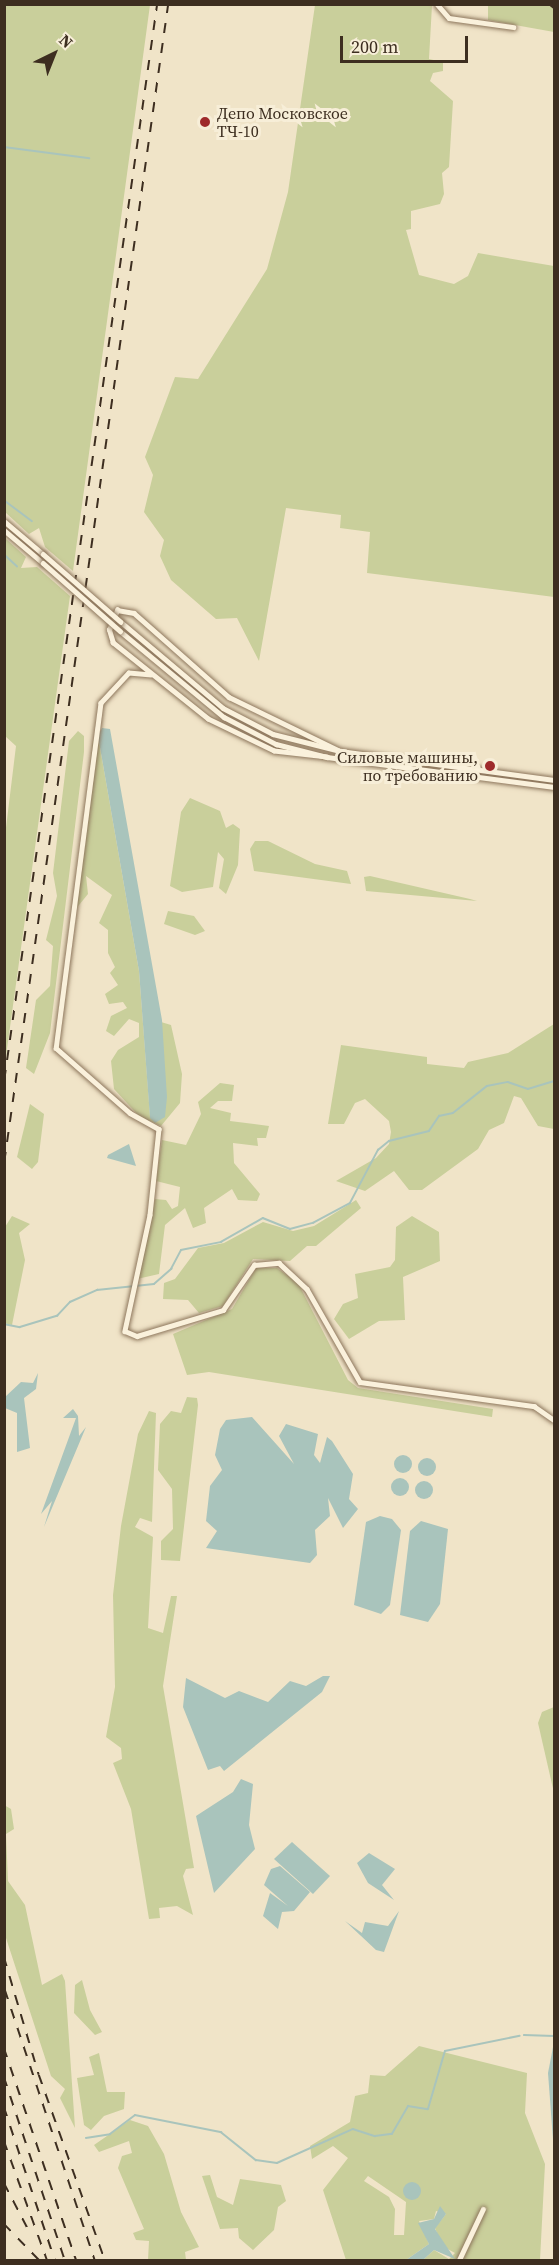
<!DOCTYPE html>
<html>
<head>
<meta charset="utf-8">
<style>
  body { margin:0 }
  #map { position:relative; width:559px; height:2265px; overflow:hidden; background:#f0e4c8; font-family:"Source Serif 4",serif }
  div>[style] { position:absolute }
  [style*='--x'] { left:calc(var(--x)*1px); top:calc(var(--y)*1px); width:calc(var(--w)*1px); rotate:calc(var(--a)*1deg) }
  .green>* { inset:0; background:#c9cf9b }
  .water>* { inset:0; background:#a9c4bc }
  .round { border-radius:50% }
  .stream>* { height:1.5px; margin:-0.75px; padding:0 0.75px; transform-origin:0.75px; border-radius:0.75px; background:#a9c4bc }
  .roads { filter:drop-shadow(0 0 2px #8d765c) drop-shadow(0 0 2px #8d765c) }
  .minor>* { height:4.5px; margin:-2.25px; padding:0 2.25px; transform-origin:2.25px; border-radius:2.25px; background:#faf1dc }
  .rail>* { height:1.5px; margin-top:-0.75px; transform-origin:0; background:repeating-linear-gradient(90deg,#3d2e20 0 10px,transparent 0 20px) }
  .bridges { filter:drop-shadow(0 0 2px #8d765c) drop-shadow(0 0 2px #8d765c) }
  .minor-bridge>* { height:4.5px; margin:-2.25px; padding:0 2.25px; transform-origin:2.25px; border-radius:2.25px; background:#faf1dc }
  .dots>* { width:16px; height:16px; translate:-50% -50%; box-sizing:border-box; border:3px solid #f7eed8; border-radius:50% }
  span { translate:-50% -50%; white-space:nowrap; text-align:center; line-height:1.15; -webkit-text-stroke:6px #f7eed8; paint-order:stroke }
  .poi-label { font-size:16px; color:#3d2e20 }
  .left { translate:0 -50%; text-align:left }
  .right { translate:-100% -50%; text-align:right }
  .frame { position:absolute; inset:0; border:6px solid #3d2e20; pointer-events:none }
  .north { position:absolute; left:24px; top:24px; width:60px; height:60px; -webkit-text-stroke:4px #f7eed8; paint-order:stroke; rotate:43deg; font-size:16px; font-weight:700; line-height:24px; text-align:center; color:#3d2e20 }
  .north::after { content:''; display:block; margin:auto; width:21px; height:27px; background:#3d2e20; clip-path:polygon(50% 0,100% 100%,50% 72%,0 100%) }
  .scale { position:absolute; left:340px; top:36px; width:128px; height:27px; box-sizing:border-box; border:3px solid #3d2e20; border-top:0; padding-left:8px; font-size:18px; line-height:21px; white-space:nowrap; color:#3d2e20; -webkit-text-stroke:4px #f7eed8; paint-order:stroke }
</style>
</head>
<body>
<div id="map">
  <div class="green">
    <div style="clip-path:polygon(4px 5px,150px 5px,73px 571px,45px 547px,39px 528px,29px 534px,5px 512px)"></div>
    <div style="clip-path:polygon(315px 5px,432px 5px,429px 59px,443px 62px,443px 71px,433px 73px,430px 81px,453px 101px,449px 167px,442px 173px,444px 194px,440px 204px,411px 211px,411px 229px,406px 230px,419px 275px,454px 284px,468px 276px,478px 253px,554px 266px,554px 597px,367px 573px,370px 532px,340px 528px,341px 515px,286px 508px,259px 661px,237px 618px,216px 619px,171px 580px,160px 556px,164px 540px,144px 512px,153px 475px,145px 457px,175px 377px,198px 379px,267px 269px,288px 192px)"></div>
    <div style="clip-path:polygon(488px 5px,554px 5px,554px 32px,488px 20px)"></div>
    <div style="clip-path:polygon(5px 538px,26px 557px,21px 568px,37px 567px,70px 596px,5px 1063px,4px 844px,16px 746px,5px 736px)"></div>
    <div style="clip-path:polygon(78px 731px,84px 736px,84px 752px,50px 1033px,34px 1074px,26px 1068px,36px 1000px,50px 986px,53px 946px,46px 940px,57px 896px,53px 873px,69px 741px)"></div>
    <div style="clip-path:polygon(98px 736px,139px 971px,150px 1116px,165px 1114px,161px 1022px,171px 1025px,182px 1074px,180px 1103px,161px 1126px,139px 1116px,114px 1089px,111px 1061px,118px 1050px,139px 1037px,139px 1023px,129px 1019px,114px 1036px,106px 1031px,111px 1016px,127px 1008px,123px 1002px,109px 1004px,105px 994px,118px 985px,110px 973px,115px 967px,108px 953px,108px 930px,99px 923px,112px 895px,86px 876px,88px 894px,75px 910px,93px 740px)"></div>
    <div style="clip-path:polygon(190px 798px,220px 811px,226px 828px,233px 824px,240px 829px,238px 865px,226px 894px,219px 888px,224px 859px,218px 852px,213px 887px,182px 892px,170px 886px,181px 812px)"></div>
    <div style="clip-path:polygon(255px 841px,268px 841px,315px 864px,347px 871px,351px 884px,254px 871px,250px 849px)"></div>
    <div style="clip-path:polygon(370px 876px,470px 899px,477px 901px,366px 891px,364px 877px)"></div>
    <div style="clip-path:polygon(168px 911px,194px 916px,205px 931px,195px 935px,164px 924px)"></div>
    <div style="clip-path:polygon(554px 1024px,554px 1129px,538px 1126px,521px 1098px,514px 1096px,504px 1123px,489px 1130px,478px 1149px,422px 1190px,409px 1190px,394px 1171px,365px 1191px,336px 1181px,376px 1158px,389px 1144px,391px 1132px,389px 1121px,365px 1099px,355px 1103px,344px 1124px,328px 1124px,341px 1045px,427px 1057px,427px 1064px,464px 1068px,468px 1062px,508px 1053px)"></div>
    <div style="clip-path:polygon(220px 1083px,234px 1085px,232px 1101px,218px 1101px,210px 1108px,231px 1113px,230px 1121px,269px 1126px,266px 1138px,257px 1138px,258px 1146px,233px 1143px,234px 1163px,260px 1194px,257px 1201px,238px 1200px,232px 1189px,204px 1208px,206px 1223px,193px 1228px,185px 1208px,165px 1225px,159px 1274px,137px 1279px,155px 1199px,166px 1200px,172px 1209px,178px 1206px,180px 1187px,156px 1181px,162px 1140px,186px 1145px,201px 1114px,198px 1102px)"></div>
    <div style="clip-path:polygon(30px 1104px,44px 1114px,38px 1162px,32px 1169px,17px 1157px)"></div>
    <div style="clip-path:polygon(356px 1200px,361px 1208px,316px 1246px,307px 1246px,290px 1261px,253px 1259px,223px 1306px,199px 1313px,188px 1300px,163px 1299px,164px 1283px,175px 1279px,198px 1248px,224px 1243px,263px 1222px,293px 1231px,314px 1226px)"></div>
    <div style="clip-path:polygon(12px 1216px,30px 1224px,19px 1233px,25px 1260px,12px 1325px,4px 1323px,5px 1227px)"></div>
    <div style="clip-path:polygon(412px 1216px,439px 1232px,440px 1261px,403px 1277px,405px 1320px,379px 1321px,349px 1339px,334px 1319px,343px 1304px,358px 1298px,355px 1274px,390px 1267px,395px 1260px,396px 1227px)"></div>
    <div style="clip-path:polygon(256px 1268px,277px 1268px,298px 1283px,348px 1380px,358px 1388px,493px 1409px,492px 1417px,209px 1372px,187px 1375px,173px 1334px,232px 1309px)"></div>
    <div style="clip-path:polygon(187px 1397px,197px 1398px,198px 1405px,180px 1561px,161px 1560px,161px 1541px,173px 1529px,172px 1489px,158px 1470px,160px 1424px,171px 1411px,181px 1413px)"></div>
    <div style="clip-path:polygon(149px 1411px,156px 1413px,152px 1522px,140px 1518px,135px 1527px,153px 1537px,148px 1628px,163px 1633px,171px 1596px,177px 1596px,163px 1686px,194px 1868px,186px 1869px,183px 1876px,193px 1915px,177px 1906px,159px 1908px,160px 1918px,149px 1919px,131px 1809px,113px 1763px,122px 1759px,121px 1748px,106px 1737px,115px 1687px,113px 1595px,121px 1526px,138px 1434px)"></div>
    <div style="clip-path:polygon(554px 1707px,554px 1793px,538px 1723px,542px 1712px)"></div>
    <div style="clip-path:polygon(4px 1805px,11px 1809px,14px 1829px,6px 1834px,8px 1881px,25px 1905px,42px 1985px,62px 1974px,65px 1981px,75px 2128px,60px 2098px,65px 2089px,51px 2076px,6px 1938px)"></div>
    <div style="clip-path:polygon(82px 1980px,90px 2010px,102px 2032px,95px 2035px,74px 2013px,75px 1985px)"></div>
    <div style="clip-path:polygon(evenodd,419px 2046px,527px 2073px,525px 2113px,545px 2164px,540px 2260px,423px 2260px,434px 2250px,449px 2259px,455px 2253px,442px 2246px,435px 2228px,446px 2214px,436px 2211px,434px 2219px,419px 2221px,429px 2244px,406px 2260px,346px 2260px,323px 2190px,348px 2158px,333px 2146px,312px 2159px,310px 2146px,350px 2122px,355px 2096px,368px 2093px,370px 2075px,385px 2076px,419px 2046px,368px 2176px,406px 2202px,404px 2235px,394px 2235px,395px 2209px,389px 2197px,364px 2181px,368px 2176px)"></div>
    <div style="clip-path:polygon(99px 2053px,107px 2092px,125px 2092px,124px 2109px,104px 2116px,91px 2130px,84px 2125px,77px 2078px,94px 2075px,89px 2057px)"></div>
    <div style="clip-path:polygon(130px 2120px,148px 2126px,164px 2154px,181px 2212px,199px 2247px,185px 2252px,186px 2260px,148px 2260px,149px 2241px,136px 2240px,133px 2233px,144px 2229px,118px 2168px,122px 2156px,132px 2153px,129px 2141px,99px 2152px,94px 2145px)"></div>
    <div style="clip-path:polygon(210px 2175px,217px 2197px,233px 2205px,240px 2179px,281px 2185px,286px 2201px,278px 2207px,274px 2230px,253px 2250px,239px 2238px,238px 2228px,220px 2229px,202px 2176px)"></div>
  </div>
  <div class="water">
    <div style="clip-path:polygon(102px 728px,110px 729px,162px 1020px,167px 1097px,165px 1117px,155px 1123px,150px 1118px,139px 971px,98px 736px)"></div>
    <div style="clip-path:polygon(129px 1144px,136px 1166px,107px 1158px,108px 1155px)"></div>
    <div style="clip-path:polygon(38px 1373px,36px 1389px,24px 1398px,30px 1448px,17px 1452px,17px 1413px,5px 1408px,5px 1397px,21px 1382px,33px 1383px)"></div>
    <div style="clip-path:polygon(73px 1409px,78px 1416px,79px 1436px,86px 1427px,44px 1527px,52px 1501px,41px 1514px,76px 1418px,63px 1418px)"></div>
    <div style="clip-path:polygon(252px 1417px,294px 1464px,279px 1436px,286px 1424px,318px 1434px,314px 1455px,320px 1463px,327px 1437px,332px 1441px,353px 1474px,349px 1499px,358px 1509px,343px 1528px,328px 1498px,330px 1516px,315px 1530px,317px 1555px,310px 1563px,206px 1548px,217px 1531px,206px 1521px,210px 1486px,222px 1470px,215px 1455px,220px 1429px,226px 1420px)"></div>
    <div class="round" style="left:394px;top:1455px;width:18px;height:18px"></div>
    <div class="round" style="left:418px;top:1458px;width:18px;height:18px"></div>
    <div class="round" style="left:391px;top:1478px;width:18px;height:18px"></div>
    <div class="round" style="left:415px;top:1481px;width:18px;height:18px"></div>
    <div style="clip-path:polygon(380px 1516px,392px 1519px,401px 1530px,390px 1605px,381px 1614px,354px 1605px,366px 1522px)"></div>
    <div style="clip-path:polygon(421px 1521px,448px 1529px,440px 1604px,428px 1622px,400px 1615px,410px 1531px)"></div>
    <div style="clip-path:polygon(323px 1676px,330px 1676px,322px 1692px,224px 1771px,220px 1766px,208px 1770px,183px 1707px,186px 1678px,225px 1698px,239px 1691px,268px 1702px,290px 1681px,306px 1686px)"></div>
    <div style="clip-path:polygon(241px 1779px,253px 1784px,249px 1825px,255px 1849px,214px 1893px,196px 1816px,233px 1792px)"></div>
    <div style="clip-path:polygon(292px 1842px,330px 1876px,313px 1894px,274px 1859px)"></div>
    <div style="clip-path:polygon(369px 1853px,395px 1869px,382px 1885px,394px 1900px,368px 1883px,357px 1863px)"></div>
    <div style="clip-path:polygon(280px 1866px,310px 1892px,294px 1911px,282px 1912px,278px 1929px,263px 1916px,270px 1893px,288px 1906px,264px 1885px,271px 1869px)"></div>
    <div style="clip-path:polygon(399px 1911px,384px 1952px,376px 1950px,345px 1921px,362px 1933px,365px 1922px,388px 1926px)"></div>
    <div style="clip-path:polygon(554px 2042px,554px 2153px,548px 2073px)"></div>
    <div class="round" style="left:403px;top:2182px;width:18px;height:18px"></div>
    <div style="clip-path:polygon(440px 2206px,446px 2214px,435px 2229px,455px 2259px,434px 2250px,423px 2260px,406px 2260px,429px 2244px,418px 2223px,434px 2219px)"></div>
  </div>
  <div class="stream">
    <div style="--x:107;--y:4;--w:1;--a:45"></div>
    <div style="--x:4;--y:147;--w:86;--a:7.4"></div>
    <div style="--x:4;--y:500;--w:35;--a:37"></div>
    <div style="--x:4;--y:554;--w:18;--a:43"></div>
    <div style="--x:4;--y:1324;--w:16;--a:11"></div>
    <div style="--x:20;--y:1327;--w:39;--a:-17"></div>
    <div style="--x:57;--y:1316;--w:19;--a:-47"></div>
    <div style="--x:70;--y:1302;--w:30;--a:-24"></div>
    <div style="--x:97;--y:1290;--w:57;--a:-6"></div>
    <div style="--x:154;--y:1284;--w:23;--a:-41"></div>
    <div style="--x:171;--y:1269;--w:21;--a:-62"></div>
    <div style="--x:181;--y:1250;--w:41;--a:-11.3"></div>
    <div style="--x:221;--y:1242;--w:48;--a:-29.7"></div>
    <div style="--x:263;--y:1218;--w:29;--a:22"></div>
    <div style="--x:290;--y:1229;--w:24;--a:-15"></div>
    <div style="--x:313;--y:1223;--w:42;--a:-28.4"></div>
    <div style="--x:350;--y:1203;--w:60;--a:-62.2"></div>
    <div style="--x:378;--y:1150;--w:14;--a:-39"></div>
    <div style="--x:389;--y:1141;--w:41;--a:-14"></div>
    <div style="--x:429;--y:1131;--w:18;--a:-56"></div>
    <div style="--x:439;--y:1116;--w:14;--a:-12"></div>
    <div style="--x:453;--y:1113;--w:43;--a:-38.5"></div>
    <div style="--x:487;--y:1086;--w:21;--a:-11"></div>
    <div style="--x:508;--y:1082;--w:21;--a:19"></div>
    <div style="--x:528;--y:1089;--w:27;--a:-17"></div>
    <div style="--x:524;--y:2035;--w:30;--a:2"></div>
    <div style="--x:86;--y:2138;--w:24;--a:-9"></div>
    <div style="--x:110;--y:2134;--w:31;--a:-37"></div>
    <div style="--x:135;--y:2115;--w:88;--a:11.2"></div>
    <div style="--x:221;--y:2132;--w:45;--a:38.7"></div>
    <div style="--x:256;--y:2160;--w:21;--a:8"></div>
    <div style="--x:277;--y:2163;--w:83;--a:-24.1"></div>
    <div style="--x:353;--y:2129;--w:23;--a:18"></div>
    <div style="--x:375;--y:2136;--w:17;--a:-7"></div>
    <div style="--x:392;--y:2134;--w:32;--a:-60"></div>
    <div style="--x:408;--y:2106;--w:20;--a:9"></div>
    <div style="--x:428;--y:2109;--w:60;--a:-73.7"></div>
    <div style="--x:445;--y:2051;--w:76;--a:-11.5"></div>
  </div>
  <div class="roads">
    <div class="minor">
      <div style="--x:437;--y:4;--w:18;--a:49"></div>
      <div style="--x:449;--y:18;--w:65;--a:8"></div>
      <div style="--x:4;--y:521;--w:51;--a:40.2"></div>
      <div style="--x:4;--y:530;--w:51;--a:40.2"></div>
      <div style="--x:121;--y:622;--w:133;--a:40.1"></div>
      <div style="--x:223;--y:708;--w:56;--a:27.5"></div>
      <div style="--x:273;--y:734;--w:69;--a:14.2"></div>
      <div style="--x:340;--y:751;--w:216;--a:7.7"></div>
      <div style="--x:120;--y:631;--w:135;--a:39.6"></div>
      <div style="--x:224;--y:717;--w:59;--a:27.4"></div>
      <div style="--x:276;--y:744;--w:53;--a:14.3"></div>
      <div style="--x:327;--y:757;--w:229;--a:7.5"></div>
      <div style="--x:151;--y:675;--w:22;--a:-175"></div>
      <div style="--x:129;--y:673;--w:41;--a:133"></div>
      <div style="--x:101;--y:703;--w:348;--a:97.4"></div>
      <div style="--x:56;--y:1048;--w:98;--a:41.3"></div>
      <div style="--x:130;--y:1113;--w:33;--a:29"></div>
      <div style="--x:159;--y:1129;--w:86;--a:96"></div>
      <div style="--x:150;--y:1215;--w:119;--a:102.2"></div>
      <div style="--x:125;--y:1331;--w:13;--a:23"></div>
      <div style="--x:137;--y:1336;--w:90;--a:-16.8"></div>
      <div style="--x:223;--y:1310;--w:55;--a:-55.4"></div>
      <div style="--x:254;--y:1265;--w:25;--a:-5"></div>
      <div style="--x:279;--y:1263;--w:38;--a:43"></div>
      <div style="--x:307;--y:1289;--w:107;--a:60.3"></div>
      <div style="--x:360;--y:1382;--w:176;--a:7.9"></div>
      <div style="--x:534;--y:1406;--w:24;--a:35"></div>
      <div style="--x:327;--y:757;--w:53;--a:-173.5"></div>
      <div style="--x:274;--y:751;--w:73;--a:-154.1"></div>
      <div style="--x:208;--y:719;--w:122;--a:-141.3"></div>
      <div style="--x:113;--y:643;--w:14;--a:-107"></div>
      <div style="--x:109;--y:630;--w:22;--a:-68"></div>
      <div style="--x:117;--y:610;--w:17;--a:10"></div>
      <div style="--x:134;--y:613;--w:127;--a:41.5"></div>
      <div style="--x:229;--y:697;--w:123;--a:25.9"></div>
      <div style="--x:459;--y:2260;--w:56;--a:-64.8"></div>
    </div>
  </div>
  <div class="rail">
    <div style="--x:549;--y:4;--w:6;--a:39"></div>
    <div style="--x:4;--y:1080;--w:1087;--a:-81.91"></div>
    <div style="--x:4;--y:1162;--w:1170;--a:-81.94"></div>
    <div style="--x:4;--y:1957;--w:123;--a:73.5"></div>
    <div style="--x:39;--y:2075;--w:196;--a:70.4"></div>
    <div style="--x:5;--y:1990;--w:285;--a:71.6"></div>
    <div style="--x:4;--y:2048;--w:224;--a:71.2"></div>
    <div style="--x:4;--y:2077;--w:193;--a:71.6"></div>
    <div style="--x:4;--y:2107;--w:161;--a:71.6"></div>
    <div style="--x:4;--y:2141;--w:127;--a:70.1"></div>
    <div style="--x:4;--y:2183;--w:50;--a:62.4"></div>
    <div style="--x:4;--y:2224;--w:50;--a:45.8"></div>
  </div>
  <div class="bridges">
    <div class="minor-bridge">
      <div style="--x:43;--y:554;--w:103;--a:41.1"></div>
      <div style="--x:43;--y:563;--w:103;--a:41.4"></div>
    </div>
  </div>
  <div class="dots">
    <div style="left:205px;top:122px;background:#9e2a2b"></div>
    <div style="left:490px;top:766px;background:#9e2a2b"></div>
  </div>
  <div class="poi-label">
    <span class="left" style="left:217px;top:122px">Депо Московское<br>ТЧ-10</span>
    <span class="right" style="left:478px;top:766px">Силовые машины,<br>по требованию</span>
  </div>
  <div class="frame"></div>
  <div class="north">N</div>
  <div class="scale">200 m</div>
</div>
</body>
</html>
